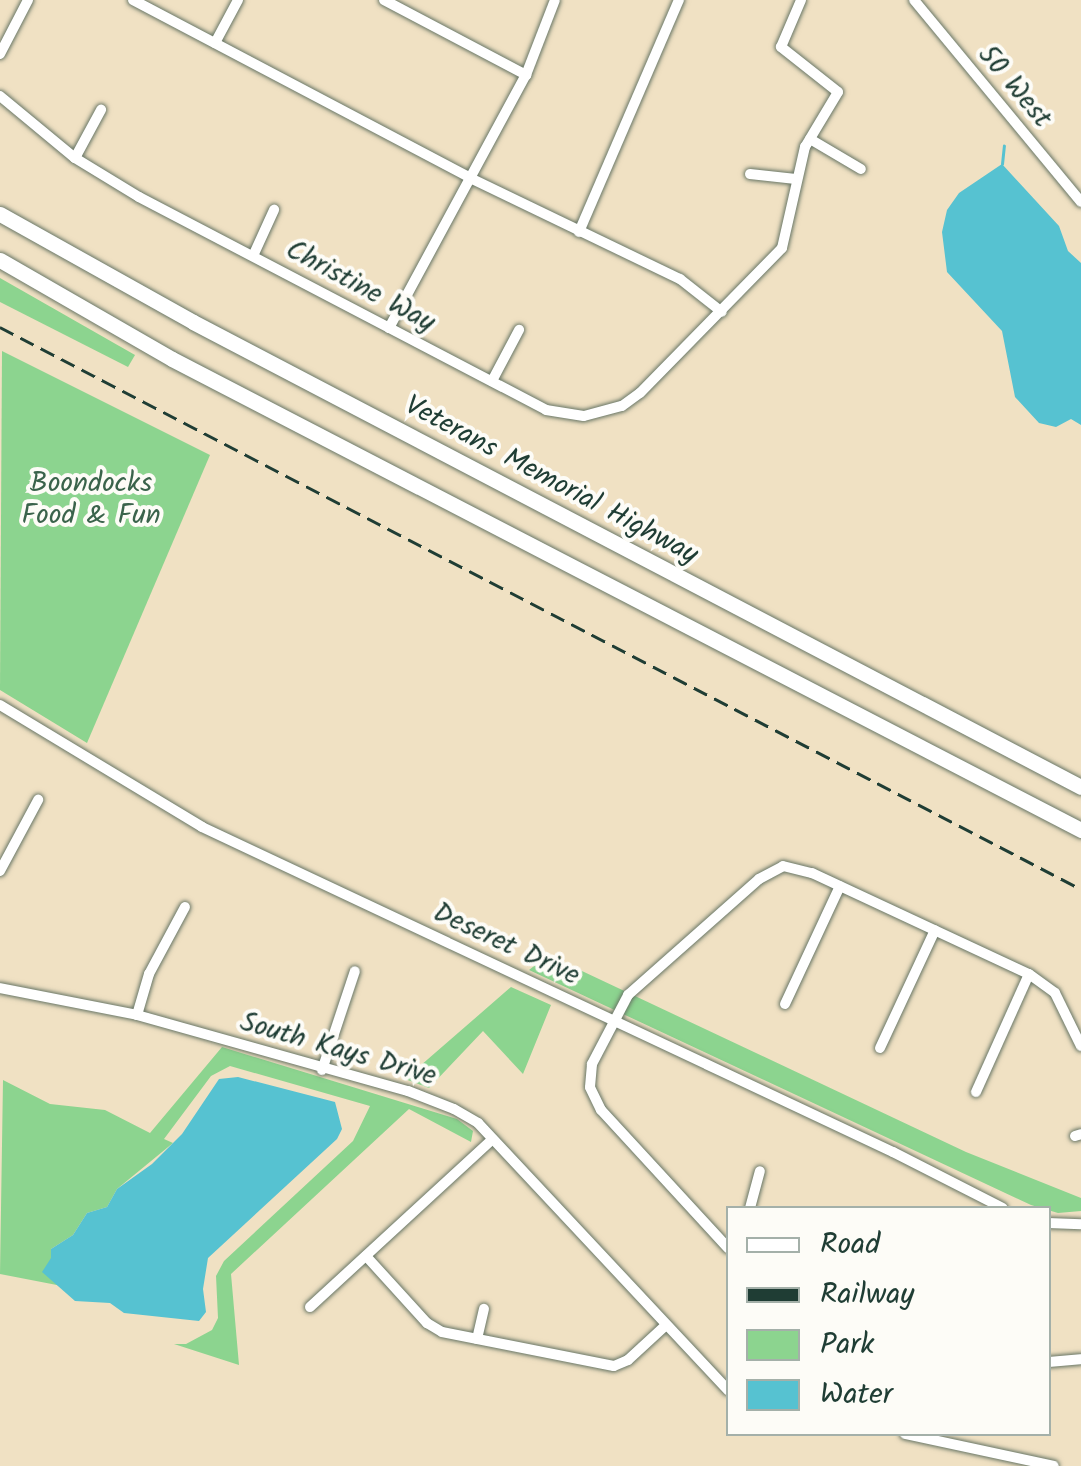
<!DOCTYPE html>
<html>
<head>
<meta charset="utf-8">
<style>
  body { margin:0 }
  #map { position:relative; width:1081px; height:1466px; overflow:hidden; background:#f0e1c3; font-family:Kalam,sans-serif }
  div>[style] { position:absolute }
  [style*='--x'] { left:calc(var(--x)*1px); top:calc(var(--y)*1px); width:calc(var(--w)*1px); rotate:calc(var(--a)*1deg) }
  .green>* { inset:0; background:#8cd48f }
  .water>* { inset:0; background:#56c2d1 }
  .stream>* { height:2.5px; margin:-1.25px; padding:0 1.25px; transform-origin:1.25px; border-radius:1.25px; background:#56c2d1 }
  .roads { filter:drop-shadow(0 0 2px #687666) drop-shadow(0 0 2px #687666) }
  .minor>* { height:10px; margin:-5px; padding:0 5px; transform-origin:5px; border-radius:5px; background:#fff }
  .highway>* { height:15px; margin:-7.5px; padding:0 7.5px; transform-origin:7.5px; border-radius:7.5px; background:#fff }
  .rail>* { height:2.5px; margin-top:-1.25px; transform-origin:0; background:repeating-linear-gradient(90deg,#1f3d34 0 15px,transparent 0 23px) }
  span { translate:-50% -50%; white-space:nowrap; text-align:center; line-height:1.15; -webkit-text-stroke:8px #fdfcf7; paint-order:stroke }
  .street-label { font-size:28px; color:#1f3d34 }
  .park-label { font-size:28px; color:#3a634b }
  .legend { position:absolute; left:726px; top:1206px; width:325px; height:230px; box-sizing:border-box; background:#fdfcf7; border:2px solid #a4b0a9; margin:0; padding:12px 18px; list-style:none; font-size:30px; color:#1f3d34 }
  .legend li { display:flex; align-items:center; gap:20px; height:50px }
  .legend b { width:50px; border:2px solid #a4b0a9 }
</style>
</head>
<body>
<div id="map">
  <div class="green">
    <div style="clip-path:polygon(0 278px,135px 355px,128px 367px,0 302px)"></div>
    <div style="clip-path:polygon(2px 351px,210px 455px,87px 743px,0 690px)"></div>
    <div style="clip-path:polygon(548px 955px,966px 1152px,1081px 1198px,1081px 1211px,1058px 1213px,1031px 1205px,529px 970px)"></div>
    <div style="clip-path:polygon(511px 987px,551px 1005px,523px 1074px,483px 1031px,429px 1088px,405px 1079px)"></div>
    <div style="clip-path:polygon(222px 1047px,457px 1119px,473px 1131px,471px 1142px,409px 1109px,231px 1274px,239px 1365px,174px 1344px,186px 1344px,212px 1330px,218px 1318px,216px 1276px,224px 1261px,353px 1141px,370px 1106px,230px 1066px,211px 1076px,164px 1139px,173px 1143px,117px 1189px,107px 1207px,87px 1213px,73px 1235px,51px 1249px,62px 1286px,0 1274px,3px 1080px,50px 1104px,105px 1110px,150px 1133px)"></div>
  </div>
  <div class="water">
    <div style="clip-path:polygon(1002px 164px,1059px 226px,1068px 251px,1081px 263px,1081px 425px,1071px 419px,1056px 427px,1039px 423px,1015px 397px,1002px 331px,947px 272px,942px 232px,947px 210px,959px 193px)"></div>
    <div style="clip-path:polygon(238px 1077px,335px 1102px,342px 1129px,337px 1139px,208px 1258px,203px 1289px,206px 1312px,199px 1321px,124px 1313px,110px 1303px,75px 1301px,42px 1272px,51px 1258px,51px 1249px,73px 1235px,87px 1213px,107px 1207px,117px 1189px,152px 1164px,182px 1134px,219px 1079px)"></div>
  </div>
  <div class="stream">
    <div style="--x:1002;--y:164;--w:18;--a:-84"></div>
  </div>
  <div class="roads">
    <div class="minor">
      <div style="--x:133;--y:0;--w:381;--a:27.8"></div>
      <div style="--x:470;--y:178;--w:233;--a:25.7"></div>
      <div style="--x:680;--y:279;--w:53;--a:38.2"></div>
      <div style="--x:384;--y:0;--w:161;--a:27.8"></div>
      <div style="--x:914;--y:0;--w:262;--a:50.4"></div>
      <div style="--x:215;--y:43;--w:49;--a:-61.9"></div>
      <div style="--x:0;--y:54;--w:61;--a:-62.6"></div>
      <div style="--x:0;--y:96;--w:97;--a:39.6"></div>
      <div style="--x:75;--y:158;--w:75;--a:31.4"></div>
      <div style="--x:139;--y:197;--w:459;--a:27.6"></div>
      <div style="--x:546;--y:410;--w:38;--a:9"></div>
      <div style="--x:584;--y:416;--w:39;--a:-15"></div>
      <div style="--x:622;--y:406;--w:22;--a:-36"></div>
      <div style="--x:640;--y:393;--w:203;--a:-45.6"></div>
      <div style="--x:782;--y:248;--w:104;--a:-77.2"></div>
      <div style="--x:805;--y:147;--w:64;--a:-59"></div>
      <div style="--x:838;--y:92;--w:73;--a:-141.7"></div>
      <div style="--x:781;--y:47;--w:51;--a:-66.9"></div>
      <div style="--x:810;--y:139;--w:59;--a:30.5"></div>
      <div style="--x:75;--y:158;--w:55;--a:-61.6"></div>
      <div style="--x:750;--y:174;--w:46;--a:6.2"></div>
      <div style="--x:579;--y:232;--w:253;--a:-66.7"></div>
      <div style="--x:253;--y:256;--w:51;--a:-65.5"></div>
      <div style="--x:389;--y:328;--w:288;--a:-61.6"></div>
      <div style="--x:526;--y:75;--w:80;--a:-68.9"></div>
      <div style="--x:492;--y:381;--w:58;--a:-62.1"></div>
      <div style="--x:0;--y:705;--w:236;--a:31.1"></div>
      <div style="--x:202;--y:827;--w:764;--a:25.19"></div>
      <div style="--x:893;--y:1152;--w:123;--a:27"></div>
      <div style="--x:0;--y:871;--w:81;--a:-61.8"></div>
      <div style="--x:0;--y:988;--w:140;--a:11.1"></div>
      <div style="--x:137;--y:1015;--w:281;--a:15.7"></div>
      <div style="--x:408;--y:1091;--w:49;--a:21.4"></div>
      <div style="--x:454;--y:1109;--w:28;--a:30"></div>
      <div style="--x:478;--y:1123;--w:366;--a:46.9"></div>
      <div style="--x:785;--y:1004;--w:130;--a:-65"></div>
      <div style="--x:137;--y:1015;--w:43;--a:-73.7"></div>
      <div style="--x:149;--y:974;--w:76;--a:-61.8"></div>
      <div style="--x:880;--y:1048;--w:130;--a:-65"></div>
      <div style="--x:322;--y:1070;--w:104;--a:-71.6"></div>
      <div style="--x:976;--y:1092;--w:129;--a:-65.8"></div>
      <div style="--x:1075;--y:1136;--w:6;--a:-18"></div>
      <div style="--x:750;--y:1208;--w:38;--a:-75"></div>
      <div style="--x:1048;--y:1223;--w:33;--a:2"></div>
      <div style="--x:728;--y:1248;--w:188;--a:-132.6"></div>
      <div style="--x:601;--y:1110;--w:25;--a:-116"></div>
      <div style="--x:590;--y:1087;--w:23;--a:-85"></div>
      <div style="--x:592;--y:1064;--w:78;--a:-62.4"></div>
      <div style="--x:628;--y:995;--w:175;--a:-41.5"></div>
      <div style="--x:759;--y:879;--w:27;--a:-28"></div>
      <div style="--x:783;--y:866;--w:30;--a:14"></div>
      <div style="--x:812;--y:873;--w:239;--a:25"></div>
      <div style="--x:1029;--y:974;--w:32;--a:36"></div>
      <div style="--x:1055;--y:993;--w:59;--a:63.9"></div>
      <div style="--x:366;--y:1256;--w:91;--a:47.7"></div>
      <div style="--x:427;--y:1323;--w:17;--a:31"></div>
      <div style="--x:442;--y:1332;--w:175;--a:11.2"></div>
      <div style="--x:614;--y:1366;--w:15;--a:-23"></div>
      <div style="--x:628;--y:1360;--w:52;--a:-42.6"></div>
      <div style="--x:310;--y:1307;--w:248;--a:-42.6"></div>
      <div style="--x:477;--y:1339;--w:31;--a:-77"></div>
      <div style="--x:1048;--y:1362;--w:33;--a:-5"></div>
      <div style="--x:905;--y:1434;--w:152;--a:12.1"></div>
    </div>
    <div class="highway">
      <div style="--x:0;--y:214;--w:221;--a:29.2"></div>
      <div style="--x:193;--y:322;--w:1002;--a:27.64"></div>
      <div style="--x:0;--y:260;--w:198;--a:29.9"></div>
      <div style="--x:172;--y:359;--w:1024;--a:27.39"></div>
    </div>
  </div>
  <div class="rail">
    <div style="--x:0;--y:327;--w:1218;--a:27.47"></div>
  </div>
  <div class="street-label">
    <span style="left:1014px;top:87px;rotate:50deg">50 West</span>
    <span style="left:360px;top:287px;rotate:28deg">Christine Way</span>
    <span style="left:551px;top:481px;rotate:28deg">Veterans Memorial Highway</span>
    <span style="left:506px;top:945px;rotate:25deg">Deseret Drive</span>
    <span style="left:338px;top:1050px;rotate:16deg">South Kays Drive</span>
  </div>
  <div class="park-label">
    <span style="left:91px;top:500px">Boondocks<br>Food &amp; Fun</span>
  </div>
  <ul class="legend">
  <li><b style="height:12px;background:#fff"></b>Road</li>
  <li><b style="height:12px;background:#1f3d34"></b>Railway</li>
  <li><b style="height:28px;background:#8cd48f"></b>Park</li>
  <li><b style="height:28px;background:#56c2d1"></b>Water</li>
  </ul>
</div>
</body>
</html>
